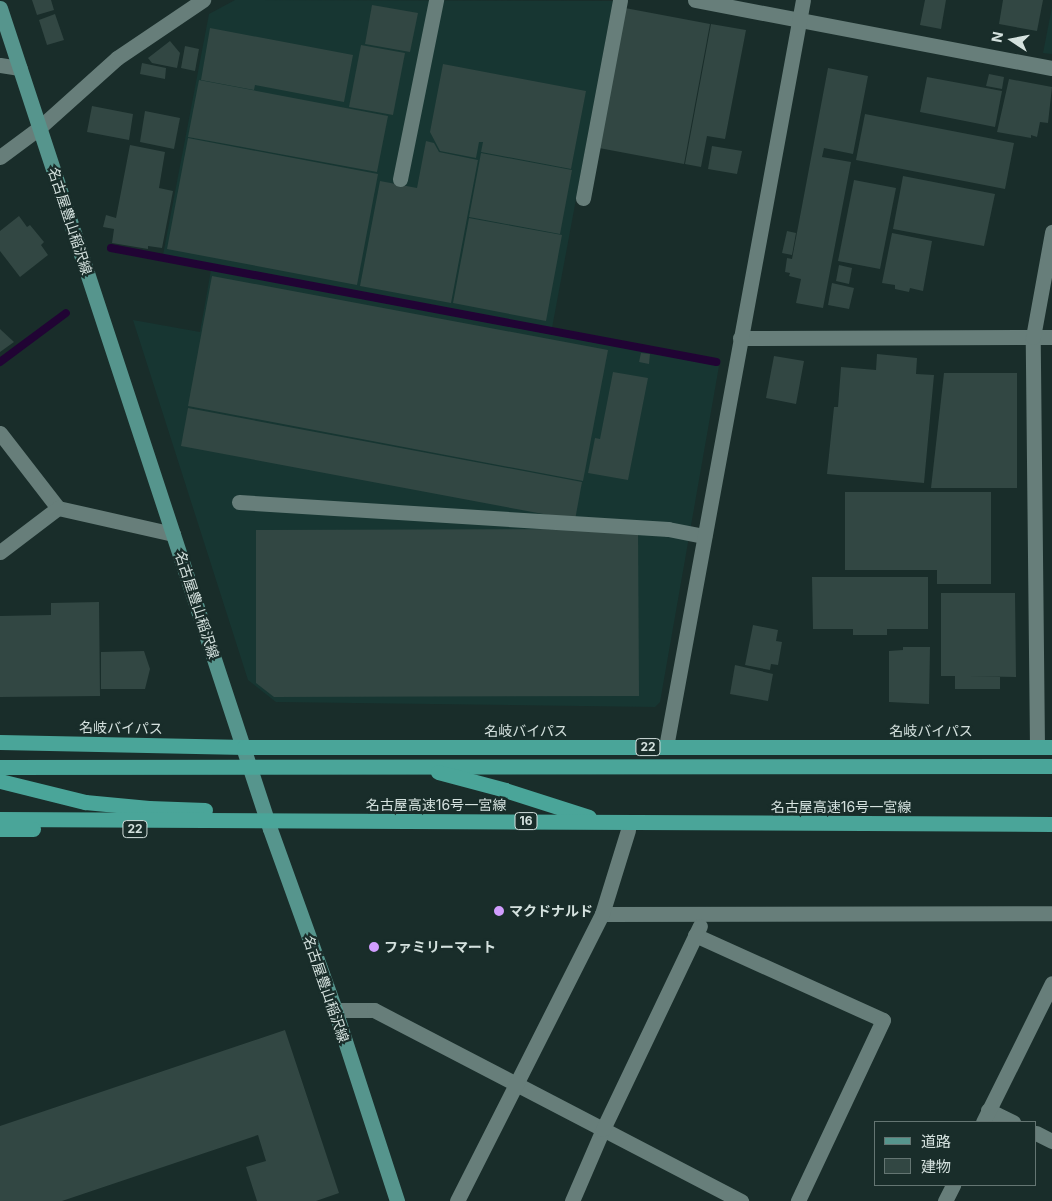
<!DOCTYPE html>
<html>
<head>
<meta charset="utf-8">
<style>
  body { margin:0 }
  #map { position:relative; width:1052px; height:1201px; overflow:hidden; background:#192d2a; font-family:Inter,"Noto Sans JP",sans-serif }
  div>[style] { position:absolute }
  [style*='--x'] { left:calc(var(--x)*1px); top:calc(var(--y)*1px); width:calc(var(--w)*1px); rotate:calc(var(--a)*1deg) }
  .built>* { inset:0; background:#173632 }
  .stream>* { height:8px; margin:-4px; padding:0 4px; transform-origin:4px; border-radius:4px; background:#210434 }
  .building>* { inset:0; background:#324743 }
  .minor>* { height:15px; margin:-7.5px; padding:0 7.5px; transform-origin:7.5px; border-radius:7.5px; background:#677e7a }
  .major>* { height:15px; margin:-7.5px; padding:0 7.5px; transform-origin:7.5px; border-radius:7.5px; background:#56958d }
  .highway>* { height:15px; margin:-7.5px; padding:0 7.5px; transform-origin:7.5px; border-radius:7.5px; background:#4aa599 }
  .dots>* { width:14px; height:14px; translate:-50% -50%; box-sizing:border-box; border:2px solid #192d2a; border-radius:50% }
  span { translate:-50% -50%; white-space:nowrap; text-align:center; line-height:1.15; -webkit-text-stroke:4.5px #192d2a; paint-order:stroke }
  .shield-label span { padding:1px 4px; background:#192d2a; border:1px solid; border-radius:4px; -webkit-text-stroke-width:0 }
  .shield-label { font-size:12px; color:#d4e1de; font-weight:700 }
  .street-label { font-size:14px; color:#d4e1de }
  .poi-label { font-size:14px; color:#d4e1de; font-weight:700 }
  .left { translate:0 -50%; text-align:left }
  .legend { position:absolute; left:874px; top:1121px; width:162px; height:65px; box-sizing:border-box; background:#192d2a; border:1px solid #647572; margin:0; padding:6px 9px; list-style:none; font-size:15px; color:#d4e1de }
  .legend li { display:flex; align-items:center; gap:10px; height:25px }
  .legend b { width:25px; border:1px solid #647572 }
  .north { position:absolute; left:987px; top:15px; width:50px; height:50px; -webkit-text-stroke:4px #192d2a; paint-order:stroke; rotate:281deg; font-size:14px; font-weight:700; line-height:20px; text-align:center; color:#d4e1de }
  .north::after { content:''; display:block; margin:auto; width:18px; height:22px; background:#d4e1de; clip-path:polygon(50% 0,100% 100%,50% 72%,0 100%) }
</style>
</head>
<body>
<div id="map">
  <div class="built">
    <div style="clip-path:polygon(235px 0,613px 1px,552px 328px,163px 255px,209px 14px)"></div>
    <div style="clip-path:polygon(1052px 7px,1052px 54px,1043px 53px)"></div>
    <div style="clip-path:polygon(211px 270px,719px 366px,660px 702px,655px 707px,276px 702px,248px 680px,133px 320px,200px 332px)"></div>
  </div>
  <div class="stream">
    <div style="--x:111;--y:248;--w:616;--a:10.67"></div>
    <div style="--x:0;--y:362;--w:82;--a:-36.6"></div>
  </div>
  <div class="building">
    <div style="clip-path:polygon(32px 0,51px 0,54px 10px,37px 15px)"></div>
    <div style="clip-path:polygon(925px 0,946px 0,941px 29px,920px 25px)"></div>
    <div style="clip-path:polygon(1003px 0,1043px 0,1037px 31px,999px 24px)"></div>
    <div style="clip-path:polygon(372px 5px,418px 13px,410px 52px,365px 44px)"></div>
    <div style="clip-path:polygon(625px 8px,710px 24px,684px 164px,599px 148px)"></div>
    <div style="clip-path:polygon(55px 14px,64px 40px,47px 45px,39px 20px)"></div>
    <div style="clip-path:polygon(711px 24px,746px 30px,725px 139px,707px 136px,701px 167px,685px 164px)"></div>
    <div style="clip-path:polygon(210px 28px,353px 55px,344px 102px,255px 85px,254px 90px,201px 80px)"></div>
    <div style="clip-path:polygon(170px 41px,180px 53px,177px 68px,152px 63px,148px 58px)"></div>
    <div style="clip-path:polygon(361px 45px,405px 53px,393px 115px,349px 107px)"></div>
    <div style="clip-path:polygon(185px 46px,199px 49px,195px 71px,181px 68px)"></div>
    <div style="clip-path:polygon(142px 63px,166px 68px,165px 79px,140px 74px)"></div>
    <div style="clip-path:polygon(443px 64px,586px 91px,571px 169px,481px 152px,483px 142px,479px 142px,476px 158px,440px 151px,430px 132px)"></div>
    <div style="clip-path:polygon(828px 68px,868px 76px,853px 154px,824px 148px,822px 157px,851px 162px,823px 308px,796px 303px,801px 279px,789px 276px,790px 273px,785px 272px,787px 258px,792px 259px)"></div>
    <div style="clip-path:polygon(989px 74px,1004px 77px,1002px 89px,986px 86px)"></div>
    <div style="clip-path:polygon(927px 77px,1002px 91px,995px 127px,920px 112px)"></div>
    <div style="clip-path:polygon(1009px 79px,1052px 87px,1048px 123px,1040px 122px,1037px 137px,1031px 135px,1031px 138px,997px 132px)"></div>
    <div style="clip-path:polygon(199px 80px,388px 116px,377px 172px,188px 137px)"></div>
    <div style="clip-path:polygon(92px 106px,133px 114px,129px 140px,87px 132px)"></div>
    <div style="clip-path:polygon(145px 111px,180px 118px,174px 149px,140px 142px)"></div>
    <div style="clip-path:polygon(865px 114px,1014px 143px,1005px 189px,856px 160px)"></div>
    <div style="clip-path:polygon(188px 138px,378px 174px,357px 285px,167px 249px)"></div>
    <div style="clip-path:polygon(426px 141px,434px 143px,439px 152px,478px 160px,451px 303px,360px 286px,380px 181px,417px 188px)"></div>
    <div style="clip-path:polygon(130px 145px,165px 152px,159px 188px,173px 191px,162px 248px,148px 246px,148px 249px,112px 243px,114px 229px,103px 227px,106px 215px,116px 218px)"></div>
    <div style="clip-path:polygon(712px 146px,742px 151px,737px 174px,708px 169px)"></div>
    <div style="clip-path:polygon(481px 153px,572px 170px,560px 234px,469px 217px)"></div>
    <div style="clip-path:polygon(903px 176px,995px 194px,984px 246px,893px 229px)"></div>
    <div style="clip-path:polygon(854px 180px,896px 188px,880px 269px,838px 261px)"></div>
    <div style="clip-path:polygon(19px 216px,27px 227px,30px 225px,44px 242px,41px 245px,48px 255px,20px 277px,0 251px,0 231px)"></div>
    <div style="clip-path:polygon(469px 218px,562px 235px,546px 321px,453px 303px)"></div>
    <div style="clip-path:polygon(787px 231px,796px 233px,792px 255px,782px 253px)"></div>
    <div style="clip-path:polygon(892px 233px,932px 241px,923px 291px,910px 288px,909px 292px,895px 289px,895px 285px,882px 283px)"></div>
    <div style="clip-path:polygon(839px 265px,852px 268px,849px 284px,836px 281px)"></div>
    <div style="clip-path:polygon(212px 276px,608px 350px,583px 481px,188px 406px)"></div>
    <div style="clip-path:polygon(832px 283px,854px 288px,849px 309px,828px 305px)"></div>
    <div style="clip-path:polygon(0 329px,14px 342px,0 352px)"></div>
    <div style="clip-path:polygon(641px 353px,650px 354px,649px 364px,639px 362px)"></div>
    <div style="clip-path:polygon(877px 354px,917px 358px,916px 374px,934px 375px,924px 483px,827px 474px,834px 407px,838px 407px,841px 367px,876px 370px)"></div>
    <div style="clip-path:polygon(774px 356px,804px 361px,796px 404px,766px 398px)"></div>
    <div style="clip-path:polygon(613px 372px,648px 378px,628px 480px,588px 473px,595px 438px,600px 439px)"></div>
    <div style="clip-path:polygon(944px 373px,1017px 373px,1017px 488px,931px 488px)"></div>
    <div style="clip-path:polygon(188px 408px,582px 482px,575px 520px,181px 446px)"></div>
    <div style="clip-path:polygon(845px 492px,991px 492px,991px 584px,937px 584px,937px 570px,845px 570px)"></div>
    <div style="clip-path:polygon(638px 529px,639px 696px,274px 697px,256px 683px,256px 530px)"></div>
    <div style="clip-path:polygon(812px 577px,928px 577px,928px 629px,887px 629px,887px 635px,853px 635px,853px 629px,813px 629px)"></div>
    <div style="clip-path:polygon(941px 593px,1015px 593px,1016px 677px,967px 676px,1000px 677px,1000px 689px,955px 689px,955px 676px,941px 676px)"></div>
    <div style="clip-path:polygon(99px 602px,100px 696px,0 697px,0 625px,51px 625px,0 625px,0 616px,51px 615px,51px 603px)"></div>
    <div style="clip-path:polygon(753px 625px,778px 630px,776px 641px,782px 642px,778px 665px,771px 664px,770px 670px,745px 665px)"></div>
    <div style="clip-path:polygon(903px 647px,930px 647px,929px 704px,889px 702px,889px 651px,903px 650px)"></div>
    <div style="clip-path:polygon(144px 651px,150px 669px,145px 689px,101px 689px,101px 652px)"></div>
    <div style="clip-path:polygon(735px 665px,773px 674px,768px 701px,730px 694px)"></div>
    <div style="clip-path:polygon(285px 1030px,339px 1193px,316px 1201px,257px 1201px,246px 1167px,266px 1161px,258px 1135px,62px 1201px,0 1201px,0 1126px)"></div>
  </div>
  <div class="minor">
    <div style="--x:695;--y:0;--w:363;--a:10.8"></div>
    <div style="--x:0;--y:65;--w:20;--a:9"></div>
    <div style="--x:0;--y:157;--w:49;--a:-36.6"></div>
    <div style="--x:39;--y:128;--w:105;--a:-41.9"></div>
    <div style="--x:117;--y:58;--w:104;--a:-34"></div>
    <div style="--x:400;--y:179;--w:183;--a:-78.6"></div>
    <div style="--x:583;--y:198;--w:201;--a:-79.4"></div>
    <div style="--x:740;--y:338;--w:312;--a:-0.2"></div>
    <div style="--x:0;--y:433;--w:95;--a:52.3"></div>
    <div style="--x:58;--y:508;--w:118;--a:12.7"></div>
    <div style="--x:239;--y:502;--w:430;--a:3.6"></div>
    <div style="--x:668;--y:529;--w:37;--a:11"></div>
    <div style="--x:0;--y:552;--w:73;--a:-37.2"></div>
    <div style="--x:666;--y:747;--w:759;--a:-79.61"></div>
    <div style="--x:1037;--y:747;--w:410;--a:-90.6"></div>
    <div style="--x:1033;--y:337;--w:107;--a:-79.7"></div>
    <div style="--x:602;--y:914;--w:450;--a:-0.1"></div>
    <div style="--x:695;--y:935;--w:206;--a:24.3"></div>
    <div style="--x:883;--y:1020;--w:200;--a:115.2"></div>
    <div style="--x:335;--y:1010;--w:39;--a:0"></div>
    <div style="--x:374;--y:1010;--w:414;--a:27.5"></div>
    <div style="--x:988;--y:1110;--w:28;--a:26"></div>
    <div style="--x:983;--y:1122;--w:155;--a:-63.6"></div>
    <div style="--x:1036;--y:1133;--w:18;--a:27"></div>
    <div style="--x:457;--y:1201;--w:322;--a:-63.2"></div>
    <div style="--x:602;--y:914;--w:88;--a:-72.8"></div>
    <div style="--x:572;--y:1201;--w:78;--a:-66.7"></div>
    <div style="--x:603;--y:1129;--w:225;--a:-64.5"></div>
    <div style="--x:945;--y:1201;--w:18;--a:-63"></div>
  </div>
  <div class="major">
    <div style="--x:0;--y:8;--w:864;--a:71.8"></div>
    <div style="--x:270;--y:829;--w:192;--a:70.2"></div>
    <div style="--x:335;--y:1010;--w:201;--a:72"></div>
  </div>
  <div class="highway">
    <div style="--x:0;--y:742;--w:244;--a:1.2"></div>
    <div style="--x:244;--y:747;--w:808;--a:0"></div>
    <div style="--x:0;--y:767;--w:1052;--a:-0.05"></div>
    <div style="--x:438;--y:772;--w:69;--a:15"></div>
    <div style="--x:505;--y:790;--w:88;--a:17.8"></div>
    <div style="--x:0;--y:781;--w:88;--a:13.9"></div>
    <div style="--x:85;--y:802;--w:64;--a:5.4"></div>
    <div style="--x:149;--y:808;--w:56;--a:2"></div>
    <div style="--x:0;--y:819;--w:1052;--a:0.27"></div>
    <div style="--x:0;--y:829;--w:33;--a:0"></div>
  </div>
  <div class="dots">
    <div style="left:499px;top:911px;background:#d19dfe"></div>
    <div style="left:374px;top:947px;background:#d19dfe"></div>
  </div>
  <div class="shield-label">
    <span style="left:648px;top:747px">22</span>
    <span style="left:526px;top:821px">16</span>
    <span style="left:135px;top:829px">22</span>
  </div>
  <div class="street-label">
    <span style="left:70px;top:221px;rotate:72deg">名古屋豊山稲沢線</span>
    <span style="left:197px;top:605px;rotate:72deg">名古屋豊山稲沢線</span>
    <span style="left:121px;top:728px;rotate:1deg">名岐バイパス</span>
    <span style="left:526px;top:731px">名岐バイパス</span>
    <span style="left:931px;top:731px">名岐バイパス</span>
    <span style="left:436px;top:805px">名古屋高速16号一宮線</span>
    <span style="left:841px;top:807px">名古屋高速16号一宮線</span>
    <span style="left:326px;top:989px;rotate:71deg">名古屋豊山稲沢線</span>
  </div>
  <div class="poi-label">
    <span class="left" style="left:509px;top:911px">マクドナルド</span>
    <span class="left" style="left:384px;top:947px">ファミリーマート</span>
  </div>
  <ul class="legend">
  <li><b style="height:6px;background:#56958d"></b>道路</li>
  <li><b style="height:14px;background:#324743"></b>建物</li>
  </ul>
  <div class="north">N</div>
</div>
</body>
</html>
